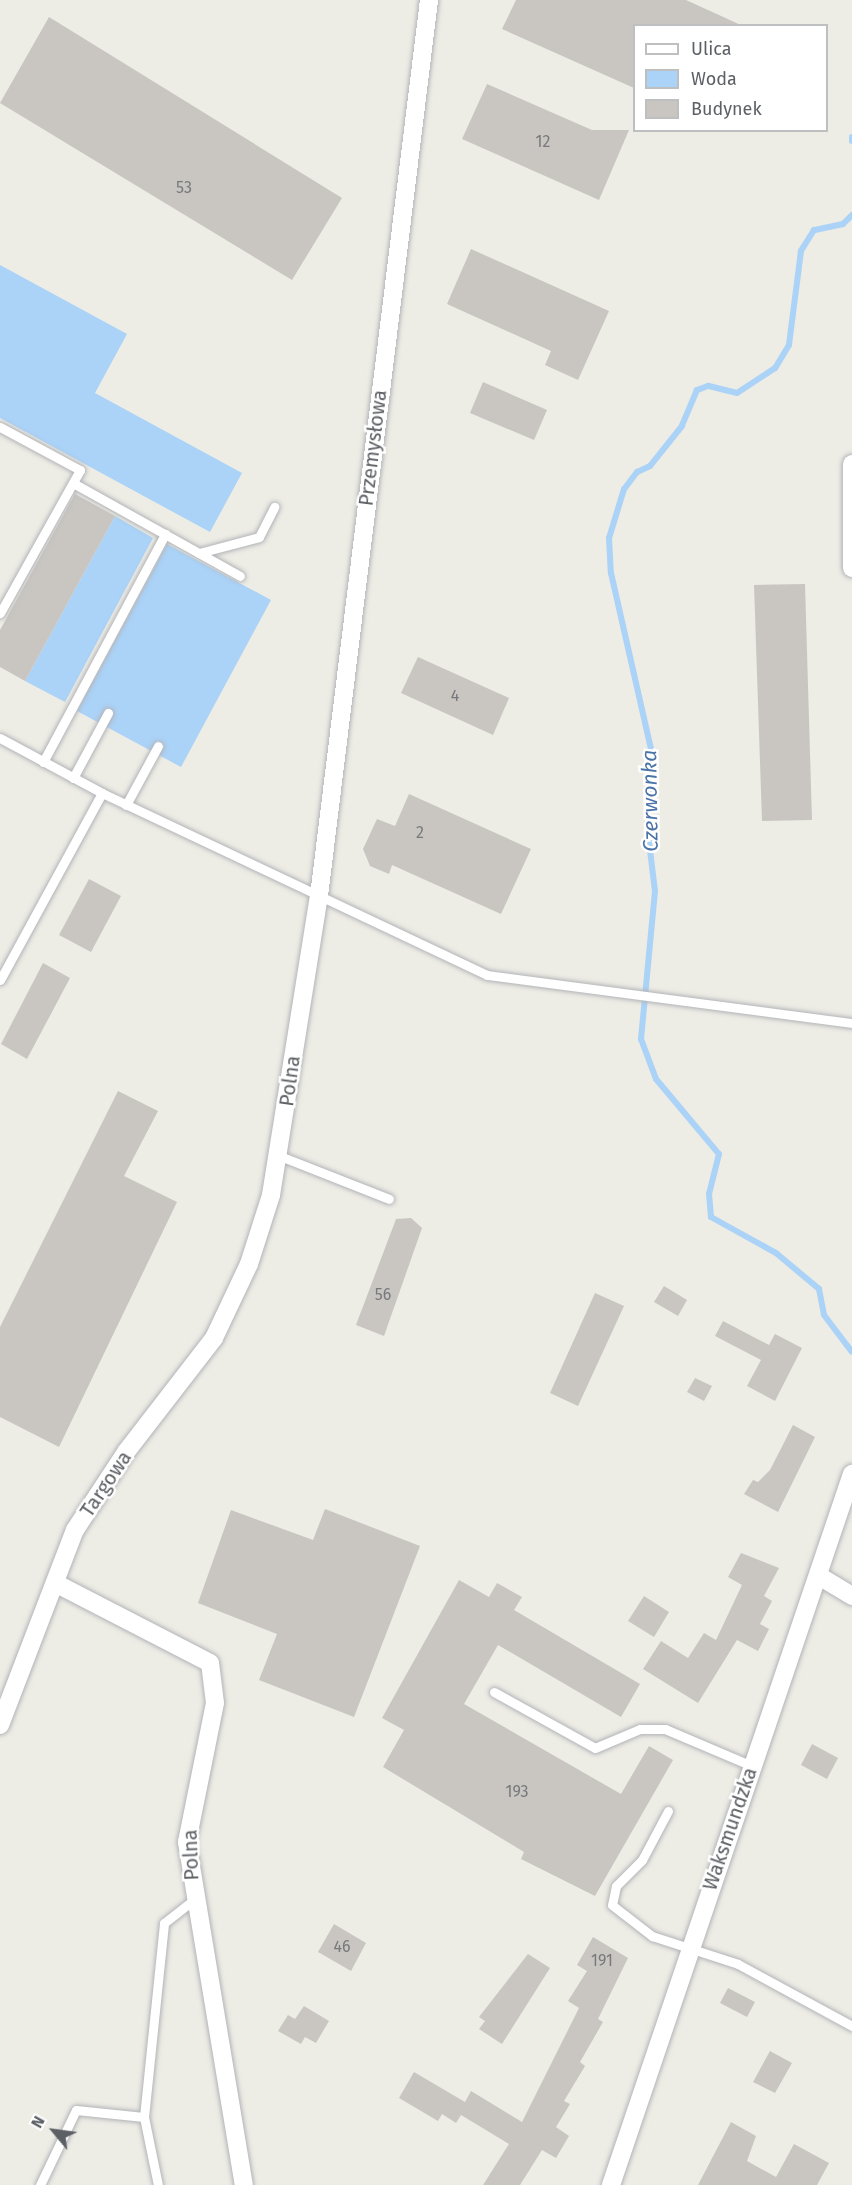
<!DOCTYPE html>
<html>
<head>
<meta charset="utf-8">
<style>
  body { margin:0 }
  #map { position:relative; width:852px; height:2185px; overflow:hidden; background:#edece5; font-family:"Fira Sans",sans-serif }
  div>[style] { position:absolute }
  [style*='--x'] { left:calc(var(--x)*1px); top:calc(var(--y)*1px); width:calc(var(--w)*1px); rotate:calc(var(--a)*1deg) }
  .water>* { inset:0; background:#abd2f7 }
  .stream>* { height:6px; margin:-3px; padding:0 3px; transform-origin:3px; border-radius:3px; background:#abd2f7 }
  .building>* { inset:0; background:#c9c6c2 }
  .roads { filter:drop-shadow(0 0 2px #b2b4b8) drop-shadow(0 0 2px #b2b4b8) }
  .lane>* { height:9px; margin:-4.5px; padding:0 4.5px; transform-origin:4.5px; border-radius:4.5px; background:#fff }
  .street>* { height:18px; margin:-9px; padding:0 9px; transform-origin:9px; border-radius:9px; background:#fff }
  span { translate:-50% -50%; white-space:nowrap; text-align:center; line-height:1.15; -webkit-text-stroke:5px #fff; paint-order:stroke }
  .number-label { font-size:16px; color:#77797c }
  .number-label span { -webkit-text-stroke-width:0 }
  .street-label { font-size:20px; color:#5c5f64 }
  .water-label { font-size:21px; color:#4a73a7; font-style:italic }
  .legend { position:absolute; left:633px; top:24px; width:195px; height:108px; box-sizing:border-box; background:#fff; border:2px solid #bebfc1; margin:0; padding:8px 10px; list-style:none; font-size:18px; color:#5c5f64 }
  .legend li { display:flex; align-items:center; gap:12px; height:30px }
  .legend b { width:30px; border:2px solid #bebfc1 }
  .north { position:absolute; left:24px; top:2101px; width:60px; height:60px; -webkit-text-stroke:4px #fff; paint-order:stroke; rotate:299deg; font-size:16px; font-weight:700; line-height:24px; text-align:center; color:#5c5f64 }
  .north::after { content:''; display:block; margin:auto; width:21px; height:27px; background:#5c5f64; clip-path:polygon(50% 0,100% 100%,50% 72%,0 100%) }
</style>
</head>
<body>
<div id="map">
  <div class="water">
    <div style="clip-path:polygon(0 265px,127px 334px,95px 393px,242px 473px,210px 532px,0 418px)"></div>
    <div style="clip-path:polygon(115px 516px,153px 538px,65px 702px,25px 681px)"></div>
    <div style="clip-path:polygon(167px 544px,271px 600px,181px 767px,77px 711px)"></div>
  </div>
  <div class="stream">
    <div style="--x:852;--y:137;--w:4;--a:90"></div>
    <div style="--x:852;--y:215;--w:13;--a:135"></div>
    <div style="--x:843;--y:224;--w:30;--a:168"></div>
    <div style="--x:814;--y:230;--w:25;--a:122"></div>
    <div style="--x:801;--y:251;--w:95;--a:97.3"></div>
    <div style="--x:789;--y:345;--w:27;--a:121"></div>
    <div style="--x:775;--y:368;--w:45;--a:146.7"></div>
    <div style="--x:737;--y:393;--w:30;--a:-166"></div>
    <div style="--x:708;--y:386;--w:12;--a:160"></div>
    <div style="--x:697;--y:390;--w:39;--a:113"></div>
    <div style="--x:682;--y:426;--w:51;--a:128.7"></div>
    <div style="--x:650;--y:466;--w:14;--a:155"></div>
    <div style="--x:637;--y:472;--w:21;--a:127"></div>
    <div style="--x:624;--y:489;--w:51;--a:107"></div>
    <div style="--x:609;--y:538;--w:35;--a:87"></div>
    <div style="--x:611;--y:573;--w:180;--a:77.2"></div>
    <div style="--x:651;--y:749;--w:76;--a:93"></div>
    <div style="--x:647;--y:825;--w:66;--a:83.1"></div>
    <div style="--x:655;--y:891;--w:149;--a:95.4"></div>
    <div style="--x:641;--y:1039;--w:43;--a:69.4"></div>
    <div style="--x:656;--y:1079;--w:98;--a:50"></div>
    <div style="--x:719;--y:1154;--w:41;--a:104"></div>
    <div style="--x:709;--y:1194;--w:23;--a:85"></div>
    <div style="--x:711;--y:1217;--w:74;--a:29"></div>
    <div style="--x:776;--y:1253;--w:56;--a:39.9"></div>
    <div style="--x:819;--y:1289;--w:26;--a:79"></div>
    <div style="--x:824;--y:1315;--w:46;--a:52.9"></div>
  </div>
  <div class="building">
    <div style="clip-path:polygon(516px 0,686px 0,743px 26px,634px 26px,634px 88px,502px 29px)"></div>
    <div style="clip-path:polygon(49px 17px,342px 198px,292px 280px,0 103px)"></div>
    <div style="clip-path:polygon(487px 84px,592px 130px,629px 130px,599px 200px,462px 139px)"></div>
    <div style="clip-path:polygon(471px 249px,609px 311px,578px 380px,545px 365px,551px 351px,447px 304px)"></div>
    <div style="clip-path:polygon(483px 382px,547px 410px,534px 440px,470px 413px)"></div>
    <div style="clip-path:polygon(75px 494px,115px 516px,25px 681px,0 667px,0 630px)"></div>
    <div style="clip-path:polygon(805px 584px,812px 820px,762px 821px,754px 585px)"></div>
    <div style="clip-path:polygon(418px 657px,509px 698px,493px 735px,401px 693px)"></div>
    <div style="clip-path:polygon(409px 794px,531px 849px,501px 914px,392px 865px,389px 874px,370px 866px,363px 849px,377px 819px,395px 826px)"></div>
    <div style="clip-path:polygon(89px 879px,121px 896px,91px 952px,59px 935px)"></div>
    <div style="clip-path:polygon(43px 963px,70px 978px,27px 1059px,1px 1044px)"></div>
    <div style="clip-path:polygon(118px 1091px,158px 1111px,124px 1176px,177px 1202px,59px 1447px,0 1417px,0 1327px)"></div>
    <div style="clip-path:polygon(411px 1218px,422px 1228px,384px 1336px,356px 1325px,396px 1219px)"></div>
    <div style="clip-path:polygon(664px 1286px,687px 1300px,678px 1316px,654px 1302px)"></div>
    <div style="clip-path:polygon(595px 1293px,624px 1306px,578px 1406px,550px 1393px)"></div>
    <div style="clip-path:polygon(723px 1321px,769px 1345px,775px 1334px,802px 1348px,775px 1401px,747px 1386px,761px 1360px,715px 1336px)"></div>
    <div style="clip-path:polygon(695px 1378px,712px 1386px,704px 1401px,687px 1392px)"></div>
    <div style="clip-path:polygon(793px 1425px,815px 1437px,778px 1512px,744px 1494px,753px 1480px,758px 1482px,770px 1470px)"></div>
    <div style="clip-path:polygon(325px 1509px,420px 1546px,354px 1717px,259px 1680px,277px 1634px,198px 1603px,231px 1510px,313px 1540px)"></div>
    <div style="clip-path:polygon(741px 1553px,779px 1568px,764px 1596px,772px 1601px,760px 1624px,769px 1629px,758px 1651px,737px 1640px,698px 1703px,643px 1669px,661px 1641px,688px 1658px,704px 1633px,716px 1640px,742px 1585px,728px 1577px)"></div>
    <div style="clip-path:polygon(459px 1580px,489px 1597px,497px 1583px,522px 1597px,514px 1610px,640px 1684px,621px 1717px,498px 1645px,464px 1704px,621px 1794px,649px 1746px,673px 1760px,595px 1896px,521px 1859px,524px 1852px,383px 1767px,404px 1730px,382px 1718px)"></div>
    <div style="clip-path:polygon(644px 1596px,669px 1612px,654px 1637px,628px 1621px)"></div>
    <div style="clip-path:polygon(812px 1744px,838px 1758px,827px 1779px,801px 1765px)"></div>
    <div style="clip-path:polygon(334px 1924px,366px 1943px,351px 1971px,318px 1952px)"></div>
    <div style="clip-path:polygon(593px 1937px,628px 1958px,598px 2019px,603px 2022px,580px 2062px,585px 2066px,564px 2101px,570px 2104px,556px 2127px,569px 2136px,556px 2158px,542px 2150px,520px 2185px,483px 2185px,509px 2144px,461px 2115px,456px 2123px,442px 2114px,438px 2121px,399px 2098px,414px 2072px,465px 2102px,471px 2091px,522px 2122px,579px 2008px,568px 2001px,587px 1971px,577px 1965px)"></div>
    <div style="clip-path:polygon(528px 1954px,550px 1968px,502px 2044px,479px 2029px,485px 2021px,479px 2017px)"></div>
    <div style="clip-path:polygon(728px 1988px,755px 2002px,747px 2017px,720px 2003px)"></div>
    <div style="clip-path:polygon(304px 2006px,329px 2021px,316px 2043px,305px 2037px,301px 2044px,278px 2031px,288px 2015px,295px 2019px)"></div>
    <div style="clip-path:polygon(770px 2051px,792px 2063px,775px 2093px,753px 2082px)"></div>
    <div style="clip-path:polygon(731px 2122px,756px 2136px,747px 2161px,776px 2177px,794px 2144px,829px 2163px,817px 2185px,698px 2185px)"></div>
  </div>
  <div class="roads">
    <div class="lane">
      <div style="--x:0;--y:427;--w:91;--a:28.3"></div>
      <div style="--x:80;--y:470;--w:164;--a:119.2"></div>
      <div style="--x:73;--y:483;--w:191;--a:29.1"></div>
      <div style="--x:199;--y:553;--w:62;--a:-14.9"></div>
      <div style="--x:259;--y:537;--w:34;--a:-63"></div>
      <div style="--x:0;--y:738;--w:116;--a:28.3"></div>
      <div style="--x:102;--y:793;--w:426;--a:25.3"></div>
      <div style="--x:487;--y:975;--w:368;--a:7.5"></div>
      <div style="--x:43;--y:762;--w:259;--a:-61.8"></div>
      <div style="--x:73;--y:778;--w:74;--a:-61.7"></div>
      <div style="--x:126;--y:805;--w:67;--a:-61.5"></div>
      <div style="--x:0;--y:980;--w:213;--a:-61.4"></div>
      <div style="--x:280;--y:1156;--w:117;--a:21.5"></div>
      <div style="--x:494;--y:1692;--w:115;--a:29"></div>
      <div style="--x:595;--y:1748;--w:49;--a:-22.9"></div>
      <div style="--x:640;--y:1729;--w:25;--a:0"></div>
      <div style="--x:665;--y:1729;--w:95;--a:23"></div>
      <div style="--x:668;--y:1811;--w:55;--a:118"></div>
      <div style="--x:642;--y:1860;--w:37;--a:135"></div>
      <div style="--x:616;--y:1886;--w:19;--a:102"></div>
      <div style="--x:612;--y:1905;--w:51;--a:37.8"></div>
      <div style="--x:652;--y:1936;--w:90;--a:18"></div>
      <div style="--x:738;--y:1964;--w:130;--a:28.5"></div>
      <div style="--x:144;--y:2117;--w:69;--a:78.4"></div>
      <div style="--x:40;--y:2185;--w:83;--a:-64.4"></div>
      <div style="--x:76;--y:2110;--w:68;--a:5.9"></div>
      <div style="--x:144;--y:2117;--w:195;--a:-84.1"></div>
      <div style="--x:164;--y:1923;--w:37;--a:-38"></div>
    </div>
    <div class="street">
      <div style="--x:852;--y:464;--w:104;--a:90"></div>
      <div style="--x:819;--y:1576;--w:39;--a:31"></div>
      <div style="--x:55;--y:1583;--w:174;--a:27.3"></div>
      <div style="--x:210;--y:1663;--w:40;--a:82.9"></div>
      <div style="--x:215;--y:1703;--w:142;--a:101.4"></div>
      <div style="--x:187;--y:1842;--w:348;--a:80.6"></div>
      <div style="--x:0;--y:1725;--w:209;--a:-69"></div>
      <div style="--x:75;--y:1530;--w:93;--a:-56.8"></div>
      <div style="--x:126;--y:1452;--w:144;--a:-52.3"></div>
      <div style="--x:214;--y:1338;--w:82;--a:-64.7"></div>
      <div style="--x:249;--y:1264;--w:72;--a:-72.3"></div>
      <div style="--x:271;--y:1195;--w:303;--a:-80.9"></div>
      <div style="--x:319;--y:896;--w:903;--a:-83"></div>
      <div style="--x:611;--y:2185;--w:751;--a:-71.28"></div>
    </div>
  </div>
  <div class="number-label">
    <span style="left:543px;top:142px">12</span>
    <span style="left:184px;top:188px">53</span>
    <span style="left:455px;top:696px">4</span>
    <span style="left:420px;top:833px">2</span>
    <span style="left:383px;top:1295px">56</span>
    <span style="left:517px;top:1792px">193</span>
    <span style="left:342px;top:1947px">46</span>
    <span style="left:602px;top:1961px">191</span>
  </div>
  <div class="street-label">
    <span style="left:373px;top:448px;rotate:-83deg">Przemysłowa</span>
    <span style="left:290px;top:1081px;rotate:-82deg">Polna</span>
    <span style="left:106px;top:1484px;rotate:-56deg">Targowa</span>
    <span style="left:730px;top:1829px;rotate:-71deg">Waksmundzka</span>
    <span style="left:191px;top:1855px;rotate:-92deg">Polna</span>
  </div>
  <div class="water-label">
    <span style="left:650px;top:801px;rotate:-91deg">Czerwonka</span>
  </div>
  <ul class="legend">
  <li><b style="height:8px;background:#fff"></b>Ulica</li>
  <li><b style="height:16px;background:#abd2f7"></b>Woda</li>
  <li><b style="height:16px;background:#c9c6c2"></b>Budynek</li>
  </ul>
  <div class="north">N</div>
</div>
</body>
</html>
